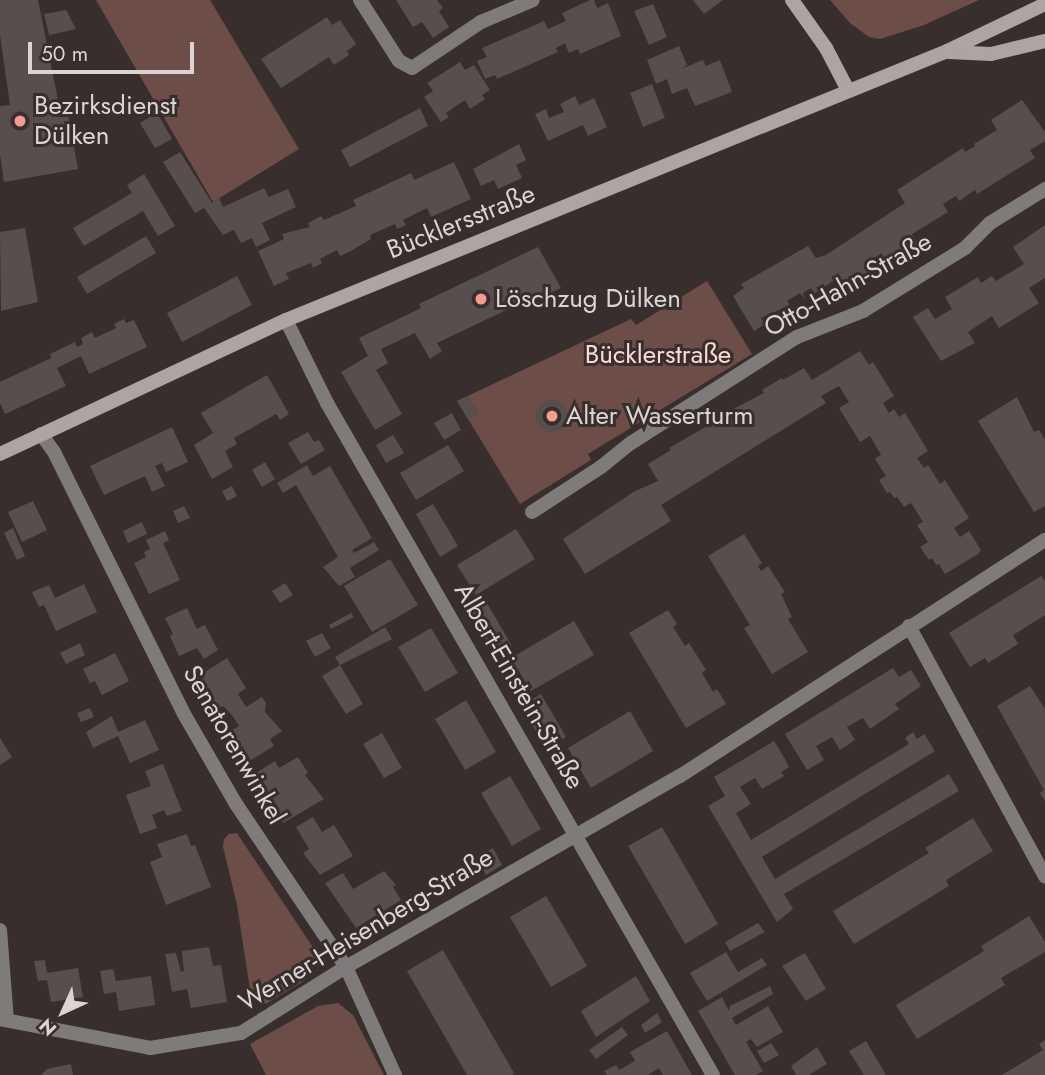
<!DOCTYPE html>
<html>
<head>
<meta charset="utf-8">
<style>
  body { margin:0 }
  #map { position:relative; width:1045px; height:1075px; overflow:hidden; background:#372e2d; font-family:Jost,sans-serif }
  div>[style] { position:absolute }
  [style*='--x'] { left:calc(var(--x)*1px); top:calc(var(--y)*1px); width:calc(var(--w)*1px); rotate:calc(var(--a)*1deg) }
  .green>* { inset:0; background:#6c4d48 }
  .building>* { inset:0; background:#584e4d }
  .round { border-radius:50% }
  .minor>* { height:14px; margin:-7px; padding:0 7px; transform-origin:7px; border-radius:7px; background:#7f7b7a }
  .secondary>* { height:14px; margin:-7px; padding:0 7px; transform-origin:7px; border-radius:7px; background:#aca5a3 }
  .dots>* { width:19px; height:19px; translate:-50% -50%; box-sizing:border-box; border:4px solid #372e2d; border-radius:50% }
  span { translate:-50% -50%; white-space:nowrap; text-align:center; line-height:1.15; -webkit-text-stroke:6px #372e2d; paint-order:stroke }
  .poi-label { font-size:26px; color:#dad5d4 }
  .left { translate:0 -50%; text-align:left }
  .street-label { font-size:26px; color:#dad5d4 }
  .park-label { font-size:26px; color:#fcd9d3 }
  .north { position:absolute; left:28px; top:977px; width:70px; height:70px; -webkit-text-stroke:5px #372e2d; paint-order:stroke; rotate:225deg; font-size:19px; font-weight:700; line-height:28px; text-align:center; color:#dad5d4 }
  .north::after { content:''; display:block; margin:auto; width:24px; height:32px; background:#dad5d4; clip-path:polygon(50% 0,100% 100%,50% 72%,0 100%) }
  .scale { position:absolute; left:28px; top:42px; width:166px; height:32px; box-sizing:border-box; border:4px solid #dad5d4; border-top:0; padding-left:9px; font-size:21px; line-height:24px; white-space:nowrap; color:#dad5d4; -webkit-text-stroke:5px #372e2d; paint-order:stroke }
</style>
</head>
<body>
<div id="map">
  <div class="green">
    <div style="clip-path:polygon(96px 0,210px 0,299px 149px,213px 202px)"></div>
    <div style="clip-path:polygon(830px 0,979px 0,924px 25px,880px 39px,869px 37px,850px 23px)"></div>
    <div style="clip-path:polygon(707px 281px,752px 354px,588px 454px,591px 460px,520px 504px,457px 401px,631px 319px,636px 325px)"></div>
    <div style="clip-path:polygon(237px 833px,312px 946px,315px 966px,304px 981px,262px 1006px,251px 996px,237px 905px,223px 847px,224px 839px,229px 834px)"></div>
    <div style="clip-path:polygon(338px 1003px,353px 1015px,384px 1075px,266px 1075px,250px 1044px,318px 1006px)"></div>
  </div>
  <div class="building">
    <div style="clip-path:polygon(0 0,38px 0,60px 110px,67px 109px,78px 169px,4px 182px,0 154px,0 106px,10px 105px,0 35px)"></div>
    <div style="clip-path:polygon(396px 0,437px 0,443px 8px,439px 11px,449px 27px,433px 38px,422px 22px,413px 27px)"></div>
    <div style="clip-path:polygon(590px 0,594px 0,597px 8px,608px 3px,621px 36px,580px 54px,578px 49px,569px 53px,565px 43px,556px 48px,558px 52px,497px 79px,495px 75px,485px 79px,477px 61px,487px 57px,482px 48px,544px 21px,548px 29px,566px 21px,562px 13px)"></div>
    <div style="clip-path:polygon(693px 0,723px 0,704px 14px)"></div>
    <div style="clip-path:polygon(653px 4px,667px 37px,649px 45px,634px 11px)"></div>
    <div style="clip-path:polygon(66px 10px,76px 29px,49px 35px,44px 14px)"></div>
    <div style="clip-path:polygon(327px 17px,332px 25px,340px 20px,356px 44px,347px 51px,349px 55px,334px 65px,329px 57px,281px 88px,261px 59px)"></div>
    <div style="clip-path:polygon(679px 46px,687px 65px,681px 69px,703px 60px,706px 66px,720px 60px,732px 92px,695px 106px,687px 88px,672px 94px,667px 79px,656px 84px,647px 60px)"></div>
    <div style="clip-path:polygon(460px 62px,465px 70px,474px 65px,490px 90px,482px 95px,485px 99px,470px 109px,465px 100px,462px 102px,446px 113px,449px 117px,441px 122px,424px 97px,433px 91px,427px 83px)"></div>
    <div style="clip-path:polygon(652px 84px,665px 118px,643px 127px,630px 93px)"></div>
    <div style="clip-path:polygon(575px 96px,579px 105px,594px 98px,607px 127px,588px 136px,583px 125px,548px 141px,535px 114px,546px 109px,549px 118px,564px 112px,560px 104px)"></div>
    <div style="clip-path:polygon(1022px 100px,1045px 132px,1045px 141px,1030px 150px,1035px 158px,977px 194px,975px 190px,959px 201px,956px 196px,943px 204px,948px 212px,912px 234px,920px 248px,911px 254px,876px 276px,872px 269px,847px 289px,839px 277px,814px 294px,811px 288px,803px 293px,805px 300px,800px 293px,787px 301px,790px 305px,761px 318px,765px 324px,754px 331px,733px 296px,744px 288px,741px 284px,808px 246px,816px 258px,826px 255px,905px 203px,897px 190px,963px 148px,965px 152px,975px 146px,974px 144px,997px 130px,991px 120px)"></div>
    <div style="clip-path:polygon(420px 108px,428px 126px,350px 167px,341px 150px)"></div>
    <div style="clip-path:polygon(157px 113px,172px 139px,155px 148px,140px 123px)"></div>
    <div style="clip-path:polygon(519px 144px,526px 160px,516px 165px,522px 178px,498px 189px,494px 180px,481px 186px,473px 169px)"></div>
    <div style="clip-path:polygon(180px 152px,212px 203px,219px 198px,223px 207px,264px 188px,269px 197px,288px 189px,296px 207px,262px 223px,270px 240px,256px 247px,252px 238px,241px 243px,234px 230px,223px 235px,204px 208px,195px 213px,163px 162px)"></div>
    <div style="clip-path:polygon(454px 162px,471px 199px,431px 217px,427px 208px,403px 220px,406px 225px,397px 229px,395px 224px,370px 235px,371px 239px,349px 252px,340px 256px,337px 250px,320px 259px,322px 263px,313px 268px,311px 263px,286px 273px,289px 279px,274px 286px,258px 251px,284px 239px,282px 234px,310px 227px,308px 223px,321px 216px,324px 220px,356px 206px,353px 200px,411px 173px,414px 180px)"></div>
    <div style="clip-path:polygon(144px 174px,175px 226px,158px 236px,143px 211px,84px 246px,73px 228px,132px 193px,127px 185px)"></div>
    <div style="clip-path:polygon(1045px 225px,1045px 278px,1029px 288px,1039px 303px,999px 328px,992px 316px,968px 332px,975px 343px,941px 361px,913px 317px,928px 308px,935px 319px,952px 309px,945px 297px,978px 277px,981px 283px,992px 276px,996px 281px,1024px 264px,1013px 247px)"></div>
    <div style="clip-path:polygon(25px 228px,38px 302px,1px 311px,0 232px)"></div>
    <div style="clip-path:polygon(146px 236px,156px 253px,87px 294px,77px 277px)"></div>
    <div style="clip-path:polygon(538px 247px,561px 288px,546px 295px,544px 292px,437px 343px,442px 351px,430px 359px,415px 333px,381px 349px,388px 363px,376px 370px,402px 414px,375px 430px,341px 372px,368px 356px,359px 338px,421px 308px,419px 304px)"></div>
    <div style="clip-path:polygon(237px 276px,252px 305px,182px 342px,167px 313px)"></div>
    <div style="clip-path:polygon(124px 319px,126px 323px,134px 320px,147px 347px,89px 374px,81px 356px,57px 368px,66px 386px,5px 414px,0 403px,0 382px,51px 358px,50px 354px,75px 342px,77px 347px,83px 344px,81px 338px,92px 332px,95px 338px,116px 328px,114px 324px)"></div>
    <div style="clip-path:polygon(860px 351px,869px 365px,873px 362px,894px 396px,883px 403px,889px 413px,894px 409px,899px 417px,905px 413px,928px 451px,917px 458px,924px 468px,928px 465px,940px 484px,945px 480px,969px 518px,954px 528px,960px 537px,969px 531px,981px 550px,978px 554px,945px 574px,939px 564px,936px 565px,932px 558px,929px 560px,920px 547px,928px 542px,917px 525px,923px 522px,911px 503px,904px 507px,897px 497px,894px 498px,890px 492px,887px 493px,879px 480px,886px 476px,875px 459px,881px 455px,870px 436px,860px 442px,839px 408px,849px 402px,839px 386px,821px 396px,826px 403px,661px 505px,671px 521px,585px 574px,563px 539px,635px 491px,658px 481px,648px 464px,671px 450px,669px 448px,723px 417px,722px 415px,764px 393px,762px 390px,782px 378px,783px 380px,804px 368px,812px 380px)"></div>
    <div style="clip-path:polygon(267px 375px,289px 414px,280px 420px,276px 414px,234px 438px,237px 444px,225px 451px,233px 467px,212px 479px,194px 445px,213px 433px,201px 413px)"></div>
    <div style="clip-path:polygon(468px 396px,479px 413px,468px 420px,458px 402px)"></div>
    <div style="clip-path:polygon(1017px 397px,1034px 432px,1039px 430px,1045px 440px,1045px 506px,1034px 512px,978px 421px)"></div>
    <div class="round" style="left:536px;top:400px;width:32px;height:32px"></div>
    <div style="clip-path:polygon(452px 413px,461px 430px,444px 440px,434px 423px)"></div>
    <div style="clip-path:polygon(172px 427px,188px 462px,166px 472px,162px 463px,155px 466px,165px 486px,152px 492px,145px 476px,104px 495px,90px 466px)"></div>
    <div style="clip-path:polygon(308px 432px,314px 442px,319px 440px,325px 450px,301px 464px,288px 443px)"></div>
    <div style="clip-path:polygon(393px 435px,404px 453px,386px 463px,376px 445px)"></div>
    <div style="clip-path:polygon(448px 445px,464px 471px,416px 500px,400px 473px)"></div>
    <div style="clip-path:polygon(265px 462px,275px 479px,262px 487px,252px 470px)"></div>
    <div style="clip-path:polygon(307px 465px,313px 476px,330px 466px,372px 538px,352px 550px,354px 553px,374px 542px,379px 550px,350px 568px,355px 577px,339px 586px,323px 567px,338px 557px,296px 485px,283px 493px,277px 483px)"></div>
    <div style="clip-path:polygon(232px 486px,237px 496px,227px 501px,222px 491px)"></div>
    <div style="clip-path:polygon(33px 501px,47px 530px,22px 542px,8px 512px)"></div>
    <div style="clip-path:polygon(433px 504px,458px 546px,440px 557px,416px 514px)"></div>
    <div style="clip-path:polygon(184px 506px,190px 518px,178px 523px,173px 511px)"></div>
    <div style="clip-path:polygon(142px 522px,147px 534px,128px 543px,123px 531px)"></div>
    <div style="clip-path:polygon(13px 528px,25px 556px,17px 560px,4px 533px)"></div>
    <div style="clip-path:polygon(516px 529px,535px 559px,476px 595px,457px 565px)"></div>
    <div style="clip-path:polygon(165px 531px,169px 540px,163px 543px,180px 580px,149px 594px,134px 563px,146px 557px,144px 552px,150px 549px,146px 540px)"></div>
    <div style="clip-path:polygon(744px 534px,762px 563px,758px 566px,761px 571px,768px 566px,785px 592px,781px 594px,792px 617px,788px 619px,808px 652px,772px 674px,744px 628px,750px 625px,708px 556px)"></div>
    <div style="clip-path:polygon(390px 559px,418px 605px,372px 632px,344px 586px)"></div>
    <div style="clip-path:polygon(1041px 576px,1045px 581px,1045px 615px,1013px 635px,1018px 644px,988px 663px,985px 658px,970px 667px,949px 633px)"></div>
    <div style="clip-path:polygon(285px 583px,293px 595px,280px 603px,272px 591px)"></div>
    <div style="clip-path:polygon(84px 584px,97px 612px,56px 631px,44px 605px,39px 607px,32px 592px,49px 585px,55px 598px)"></div>
    <div style="clip-path:polygon(487px 603px,512px 646px,495px 656px,470px 612px)"></div>
    <div style="clip-path:polygon(187px 608px,197px 629px,205px 625px,218px 650px,204px 659px,197px 648px,179px 656px,170px 636px,173px 634px,165px 618px)"></div>
    <div style="clip-path:polygon(668px 610px,677px 624px,673px 627px,685px 646px,689px 643px,706px 670px,702px 673px,713px 692px,717px 689px,726px 704px,686px 728px,629px 633px)"></div>
    <div style="clip-path:polygon(351px 613px,354px 617px,331px 629px,329px 625px)"></div>
    <div style="clip-path:polygon(574px 621px,594px 655px,531px 691px,511px 658px)"></div>
    <div style="clip-path:polygon(385px 627px,392px 639px,340px 665px,363px 704px,346px 714px,322px 676px,340px 665px,335px 657px)"></div>
    <div style="clip-path:polygon(431px 628px,458px 673px,425px 692px,398px 647px)"></div>
    <div style="clip-path:polygon(322px 633px,331px 648px,315px 657px,306px 641px)"></div>
    <div style="clip-path:polygon(80px 643px,85px 655px,66px 664px,60px 653px)"></div>
    <div style="clip-path:polygon(115px 653px,129px 681px,102px 695px,95px 681px,90px 683px,83px 669px)"></div>
    <div style="clip-path:polygon(227px 658px,246px 688px,238px 694px,246px 707px,262px 697px,266px 703px,265px 712px,282px 731px,270px 739px,274px 746px,246px 763px,228px 733px,239px 726px,232px 715px,223px 706px,214px 711px,194px 679px)"></div>
    <div style="clip-path:polygon(893px 668px,899px 677px,911px 670px,921px 686px,895px 704px,899px 709px,870px 729px,863px 718px,847px 727px,855px 740px,840px 750px,832px 737px,816px 746px,824px 760px,807px 770px,785px 734px)"></div>
    <div style="clip-path:polygon(1030px 686px,1045px 709px,1045px 801px,1040px 793px,1044px 790px,997px 706px)"></div>
    <div style="clip-path:polygon(541px 694px,566px 737px,546px 749px,521px 706px)"></div>
    <div style="clip-path:polygon(466px 700px,496px 752px,465px 770px,435px 719px)"></div>
    <div style="clip-path:polygon(90px 708px,94px 717px,81px 722px,77px 713px)"></div>
    <div style="clip-path:polygon(630px 711px,653px 751px,591px 788px,568px 748px)"></div>
    <div style="clip-path:polygon(112px 716px,118px 732px,145px 720px,159px 750px,130px 763px,118px 736px,93px 748px,86px 732px)"></div>
    <div style="clip-path:polygon(913px 732px,917px 739px,924px 734px,935px 751px,762px 857px,775px 879px,949px 774px,959px 791px,784px 894px,793px 909px,777px 922px,708px 806px,725px 796px,714px 777px,774px 741px,785px 759px,789px 767px,781px 772px,784px 776px,762px 789px,755px 778px,740px 787px,751px 804px,736px 813px,751px 840px,909px 744px,905px 738px)"></div>
    <div style="clip-path:polygon(382px 733px,402px 768px,384px 778px,363px 744px)"></div>
    <div style="clip-path:polygon(0 738px,12px 757px,0 765px)"></div>
    <div style="clip-path:polygon(298px 757px,308px 773px,305px 775px,324px 799px,283px 823px,256px 773px,275px 761px,279px 768px)"></div>
    <div style="clip-path:polygon(163px 764px,182px 811px,167px 816px,164px 810px,152px 815px,157px 828px,140px 834px,126px 795px,151px 786px,145px 771px)"></div>
    <div style="clip-path:polygon(510px 776px,541px 829px,512px 846px,481px 793px)"></div>
    <div style="clip-path:polygon(313px 817px,322px 832px,334px 825px,353px 856px,320px 875px,303px 853px,309px 849px,296px 827px)"></div>
    <div style="clip-path:polygon(973px 818px,993px 851px,946px 880px,949px 886px,854px 944px,833px 911px,929px 853px,925px 848px)"></div>
    <div style="clip-path:polygon(662px 827px,718px 924px,685px 944px,628px 846px)"></div>
    <div style="clip-path:polygon(187px 834px,191px 846px,195px 845px,211px 887px,166px 905px,150px 862px,162px 857px,157px 844px)"></div>
    <div style="clip-path:polygon(493px 848px,502px 865px,486px 875px,476px 858px)"></div>
    <div style="clip-path:polygon(384px 871px,396px 885px,393px 887px,401px 900px,356px 928px,325px 883px,343px 873px,353px 889px)"></div>
    <div style="clip-path:polygon(546px 896px,587px 966px,551px 987px,510px 917px)"></div>
    <div style="clip-path:polygon(1029px 916px,1045px 942px,1045px 952px,1001px 978px,1005px 985px,917px 1039px,896px 1005px,984px 951px,981px 946px)"></div>
    <div style="clip-path:polygon(758px 923px,765px 932px,730px 951px,725px 942px)"></div>
    <div style="clip-path:polygon(209px 947px,213px 966px,221px 965px,227px 1002px,191px 1008px,187px 989px,172px 992px,165px 954px,176px 953px,181px 972px,184px 971px,182px 951px)"></div>
    <div style="clip-path:polygon(443px 950px,514px 1073px,512px 1075px,467px 1075px,407px 971px)"></div>
    <div style="clip-path:polygon(726px 952px,738px 972px,762px 958px,767px 965px,707px 1001px,690px 973px)"></div>
    <div style="clip-path:polygon(805px 953px,826px 989px,806px 1001px,782px 966px)"></div>
    <div style="clip-path:polygon(45px 960px,47px 973px,78px 968px,83px 997px,51px 1002px,47px 980px,38px 981px,34px 961px)"></div>
    <div style="clip-path:polygon(113px 969px,116px 981px,151px 976px,155px 1005px,119px 1011px,116px 992px,104px 994px,100px 971px)"></div>
    <div style="clip-path:polygon(636px 976px,650px 1001px,596px 1037px,581px 1011px)"></div>
    <div style="clip-path:polygon(770px 986px,773px 994px,732px 1018px,736px 1025px,768px 1006px,783px 1032px,757px 1047px,751px 1039px,746px 1042px,763px 1071px,756px 1075px,735px 1075px,698px 1011px,722px 997px,729px 1011px,730px 1006px)"></div>
    <div style="clip-path:polygon(657px 1013px,662px 1022px,645px 1033px,641px 1025px)"></div>
    <div style="clip-path:polygon(622px 1027px,628px 1035px,596px 1059px,589px 1050px)"></div>
    <div style="clip-path:polygon(667px 1031px,692px 1075px,663px 1075px,659px 1068px,648px 1075px,607px 1075px,604px 1071px,616px 1065px,619px 1070px,635px 1061px,630px 1052px)"></div>
    <div style="clip-path:polygon(1045px 1040px,1045px 1075px,1002px 1075px,1043px 1050px,1039px 1044px)"></div>
    <div style="clip-path:polygon(866px 1041px,886px 1075px,864px 1075px,849px 1051px)"></div>
    <div style="clip-path:polygon(771px 1043px,779px 1055px,764px 1063px,757px 1051px)"></div>
    <div style="clip-path:polygon(817px 1047px,827px 1064px,809px 1075px,796px 1075px,791px 1066px)"></div>
    <div style="clip-path:polygon(71px 1064px,73px 1075px,41px 1075px,47px 1069px)"></div>
  </div>
  <div class="minor">
    <div style="--x:360;--y:0;--w:72;--a:57.4"></div>
    <div style="--x:399;--y:61;--w:15;--a:28"></div>
    <div style="--x:412;--y:68;--w:83;--a:-33.7"></div>
    <div style="--x:481;--y:22;--w:56;--a:-22.9"></div>
    <div style="--x:286;--y:320;--w:93;--a:63.7"></div>
    <div style="--x:327;--y:403;--w:775;--a:60.13"></div>
    <div style="--x:41;--y:434;--w:22;--a:54"></div>
    <div style="--x:54;--y:452;--w:292;--a:63.6"></div>
    <div style="--x:184;--y:714;--w:104;--a:60"></div>
    <div style="--x:236;--y:804;--w:197;--a:56"></div>
    <div style="--x:346;--y:967;--w:119;--a:65.6"></div>
    <div style="--x:532;--y:512;--w:82;--a:-33.1"></div>
    <div style="--x:601;--y:467;--w:38;--a:-39"></div>
    <div style="--x:631;--y:443;--w:197;--a:-32.6"></div>
    <div style="--x:797;--y:337;--w:71;--a:-21.5"></div>
    <div style="--x:863;--y:311;--w:120;--a:-31.7"></div>
    <div style="--x:965;--y:248;--w:35;--a:-45"></div>
    <div style="--x:990;--y:223;--w:65;--a:-31.7"></div>
    <div style="--x:909;--y:626;--w:285;--a:61.5"></div>
    <div style="--x:0;--y:930;--w:90;--a:85.6"></div>
    <div style="--x:0;--y:1019;--w:153;--a:10.9"></div>
    <div style="--x:150;--y:1048;--w:92;--a:-9.4"></div>
    <div style="--x:241;--y:1033;--w:124;--a:-32.2"></div>
    <div style="--x:346;--y:967;--w:385;--a:-29.8"></div>
    <div style="--x:680;--y:776;--w:435;--a:-32.9"></div>
  </div>
  <div class="secondary">
    <div style="--x:792;--y:0;--w:59;--a:54.7"></div>
    <div style="--x:826;--y:48;--w:47;--a:62.4"></div>
    <div style="--x:949;--y:52;--w:42;--a:2.7"></div>
    <div style="--x:991;--y:54;--w:56;--a:-13.5"></div>
    <div style="--x:0;--y:454;--w:316;--a:-25.1"></div>
    <div style="--x:286;--y:320;--w:714;--a:-22.14"></div>
    <div style="--x:947;--y:51;--w:109;--a:-25.6"></div>
  </div>
  <div class="dots">
    <div style="left:20px;top:121px;background:#f59c90"></div>
    <div style="left:481px;top:299px;background:#f59c90"></div>
    <div style="left:552px;top:416px;background:#f59c90"></div>
  </div>
  <div class="poi-label">
    <span class="left" style="left:34px;top:121px">Bezirksdienst<br>Dülken</span>
    <span class="left" style="left:495px;top:299px">Löschzug Dülken</span>
    <span class="left" style="left:566px;top:416px">Alter Wasserturm</span>
  </div>
  <div class="street-label">
    <span style="left:461px;top:222px;rotate:-22deg">Bücklersstraße</span>
    <span style="left:848px;top:285px;rotate:-29deg">Otto-Hahn-Straße</span>
    <span style="left:519px;top:686px;rotate:60deg">Albert-Einstein-Straße</span>
    <span style="left:234px;top:745px;rotate:60deg">Senatorenwinkel</span>
    <span style="left:366px;top:930px;rotate:-31deg">Werner-Heisenberg-Straße</span>
  </div>
  <div class="park-label">
    <span style="left:658px;top:355px">Bücklerstraße</span>
  </div>
  <div class="north">N</div>
  <div class="scale">50 m</div>
</div>
</body>
</html>
